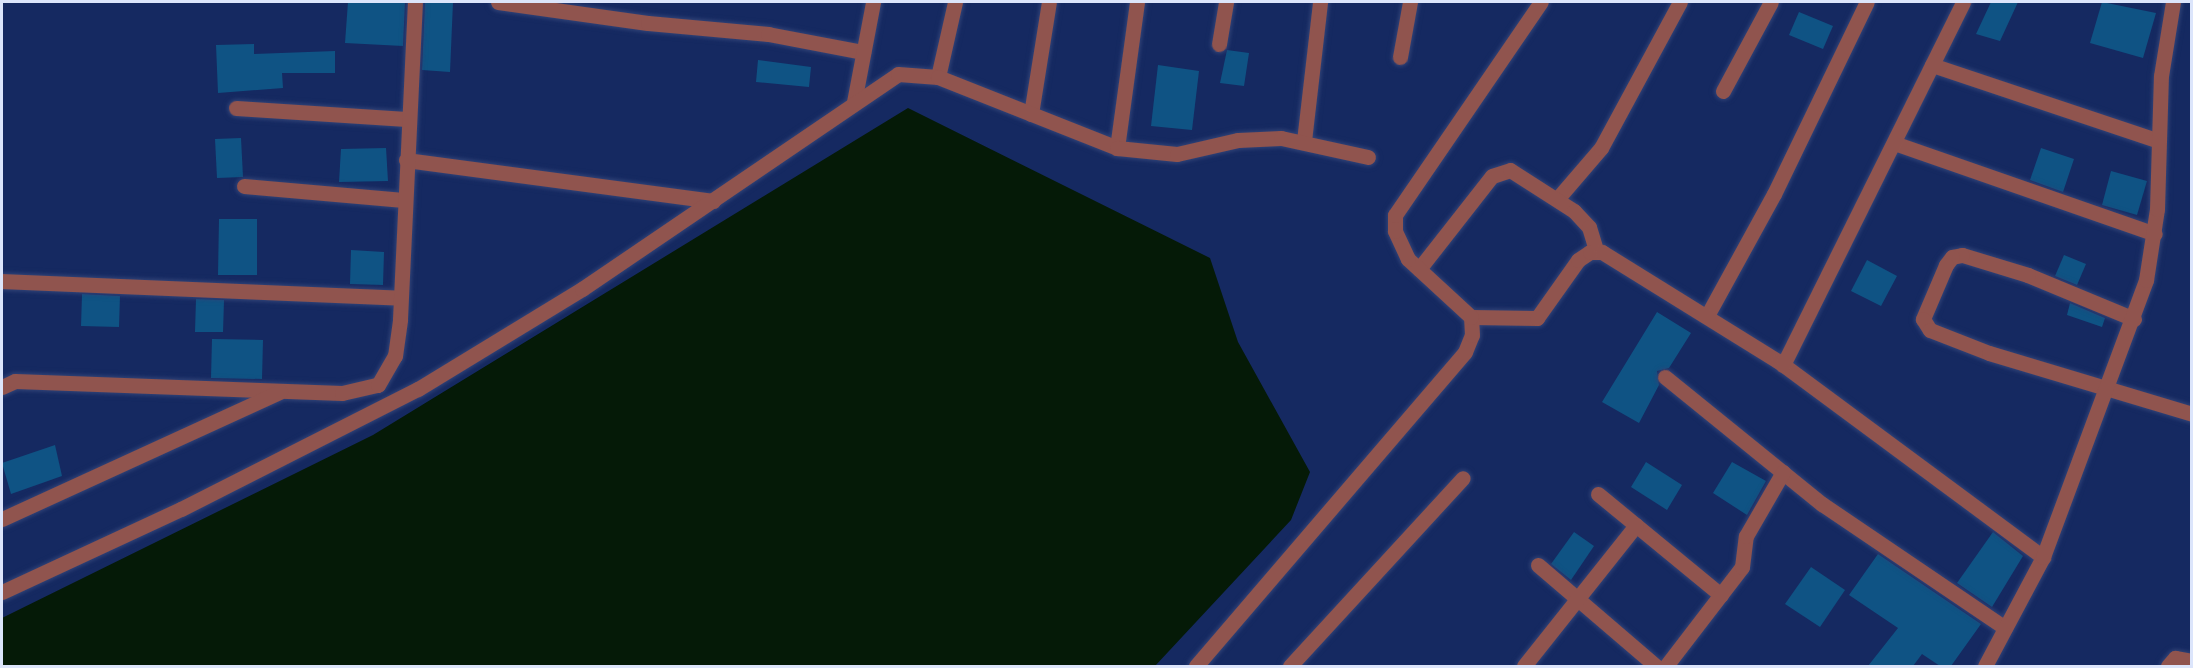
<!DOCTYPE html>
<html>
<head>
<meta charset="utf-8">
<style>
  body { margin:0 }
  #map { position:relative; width:2193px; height:668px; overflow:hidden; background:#152961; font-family:Roboto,sans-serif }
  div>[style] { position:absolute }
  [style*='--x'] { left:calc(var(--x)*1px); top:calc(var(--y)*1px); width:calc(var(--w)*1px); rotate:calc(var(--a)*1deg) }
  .water>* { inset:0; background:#051a07 }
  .building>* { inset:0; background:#0f5384 }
  .roads { filter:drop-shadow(0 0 2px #314377) drop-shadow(0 0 2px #314377) }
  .street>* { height:15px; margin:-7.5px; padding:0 7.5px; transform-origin:7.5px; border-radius:7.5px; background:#90544e }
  span { translate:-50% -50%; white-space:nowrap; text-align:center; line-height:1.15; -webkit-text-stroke:5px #152961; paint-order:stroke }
  .frame { position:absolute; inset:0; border:3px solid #dce5fb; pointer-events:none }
</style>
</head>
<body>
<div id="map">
  <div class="water">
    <div style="clip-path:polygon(908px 108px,1210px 258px,1238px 342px,1310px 472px,1291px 520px,1155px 666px,2px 666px,2px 618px,373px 435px)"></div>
  </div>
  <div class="building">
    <div style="clip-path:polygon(348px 2px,405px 2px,403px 46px,345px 43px)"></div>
    <div style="clip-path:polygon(425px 2px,453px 2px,450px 72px,422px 70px)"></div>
    <div style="clip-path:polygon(1991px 2px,2018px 2px,2000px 41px,1976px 34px)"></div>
    <div style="clip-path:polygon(2102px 2px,2156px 13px,2143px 58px,2090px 43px)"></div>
    <div style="clip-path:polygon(1799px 12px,1833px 26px,1823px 49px,1789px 35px)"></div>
    <div style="clip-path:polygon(254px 44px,254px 54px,335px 51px,335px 73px,282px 73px,283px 88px,218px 93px,216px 45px)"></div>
    <div style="clip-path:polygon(1227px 50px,1249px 53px,1244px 86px,1220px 83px)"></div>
    <div style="clip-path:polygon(758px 60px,811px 67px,809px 87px,756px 82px)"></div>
    <div style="clip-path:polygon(1158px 65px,1199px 71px,1192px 130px,1151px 126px)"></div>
    <div style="clip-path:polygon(241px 138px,243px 177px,217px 178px,215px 139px)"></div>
    <div style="clip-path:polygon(386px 148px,388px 181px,339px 182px,341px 149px)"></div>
    <div style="clip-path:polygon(2041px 148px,2074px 159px,2063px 192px,2030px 180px)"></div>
    <div style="clip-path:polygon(2111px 171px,2147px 181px,2137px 215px,2102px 205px)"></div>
    <div style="clip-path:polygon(219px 219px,257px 219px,257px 275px,218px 275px)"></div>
    <div style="clip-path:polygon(351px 250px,384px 252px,383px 285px,350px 284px)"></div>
    <div style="clip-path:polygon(2064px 255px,2086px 264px,2077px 285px,2055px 276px)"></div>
    <div style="clip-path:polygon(1867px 260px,1897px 276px,1881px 306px,1851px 291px)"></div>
    <div style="clip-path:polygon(82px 294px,120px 296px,119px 327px,81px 326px)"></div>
    <div style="clip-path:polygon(196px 299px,224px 300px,223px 332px,195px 332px)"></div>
    <div style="clip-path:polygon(2070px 303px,2105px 318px,2102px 327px,2067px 315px)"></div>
    <div style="clip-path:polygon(1657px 312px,1691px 333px,1669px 368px,1657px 371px,1659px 385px,1639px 423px,1602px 402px)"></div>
    <div style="clip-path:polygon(212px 339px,263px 340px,262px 379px,211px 378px)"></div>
    <div style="clip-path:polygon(55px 445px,62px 476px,11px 494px,2px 463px)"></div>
    <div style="clip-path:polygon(1646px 462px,1682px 485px,1667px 510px,1631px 487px)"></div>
    <div style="clip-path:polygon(1732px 462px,1766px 481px,1747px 515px,1713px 493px)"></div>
    <div style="clip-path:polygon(1574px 532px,1594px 546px,1571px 580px,1551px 564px)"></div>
    <div style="clip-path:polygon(1993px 532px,2023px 556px,1992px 607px,1957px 583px)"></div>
    <div style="clip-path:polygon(1878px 554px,1981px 624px,1951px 666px,1940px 666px,1922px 654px,1913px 666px,1868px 666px,1898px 628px,1849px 595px)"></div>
    <div style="clip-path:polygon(1811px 567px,1845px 590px,1820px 627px,1785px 604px)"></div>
  </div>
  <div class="roads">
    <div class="street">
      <div style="--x:498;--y:2;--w:151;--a:8"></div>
      <div style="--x:648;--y:23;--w:121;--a:5.2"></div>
      <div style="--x:768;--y:34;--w:97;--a:10.7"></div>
      <div style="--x:1219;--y:44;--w:43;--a:-80.5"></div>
      <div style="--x:1400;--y:57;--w:56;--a:-79.7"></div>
      <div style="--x:1932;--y:65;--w:236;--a:18.5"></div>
      <div style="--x:938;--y:77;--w:77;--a:-77.2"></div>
      <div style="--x:1723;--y:91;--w:101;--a:-61.7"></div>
      <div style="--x:854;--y:102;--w:102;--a:-79.2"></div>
      <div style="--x:236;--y:108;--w:171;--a:3.7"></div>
      <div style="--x:1031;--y:114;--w:113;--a:-80.9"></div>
      <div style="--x:1304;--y:141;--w:140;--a:-83.4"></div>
      <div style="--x:1894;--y:143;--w:276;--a:19.2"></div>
      <div style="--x:1117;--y:148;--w:147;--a:-82.2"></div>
      <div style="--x:406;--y:160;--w:310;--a:7.6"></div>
      <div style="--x:244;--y:186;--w:160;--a:5"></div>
      <div style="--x:1558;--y:198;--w:66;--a:-49.3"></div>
      <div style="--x:1601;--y:148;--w:166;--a:-61.6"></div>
      <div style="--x:1419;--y:269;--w:118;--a:-51.9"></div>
      <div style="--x:1492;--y:176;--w:19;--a:-18"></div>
      <div style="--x:1510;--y:170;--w:76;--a:32.6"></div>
      <div style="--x:1574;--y:211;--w:22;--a:47"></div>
      <div style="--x:1589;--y:227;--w:24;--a:73"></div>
      <div style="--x:2;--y:281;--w:398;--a:2.4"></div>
      <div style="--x:1708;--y:314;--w:137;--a:-61.2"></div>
      <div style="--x:1774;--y:194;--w:213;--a:-64.2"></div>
      <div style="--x:1471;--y:317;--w:66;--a:0.9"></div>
      <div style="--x:1537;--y:318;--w:71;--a:-54.7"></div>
      <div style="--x:1578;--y:260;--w:14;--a:-34"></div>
      <div style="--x:1590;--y:252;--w:12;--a:0"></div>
      <div style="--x:1602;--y:252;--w:207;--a:31.8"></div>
      <div style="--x:1778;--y:361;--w:330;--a:36.5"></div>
      <div style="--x:2134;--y:319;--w:115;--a:-157.5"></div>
      <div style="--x:2028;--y:275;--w:69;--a:-163.1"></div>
      <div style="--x:1962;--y:255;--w:10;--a:169"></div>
      <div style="--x:1952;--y:257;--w:10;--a:127"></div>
      <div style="--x:1946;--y:265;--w:59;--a:113.1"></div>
      <div style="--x:1923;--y:319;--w:13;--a:58"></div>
      <div style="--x:1930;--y:330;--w:63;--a:21.3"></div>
      <div style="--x:1989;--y:353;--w:212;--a:16.7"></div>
      <div style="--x:1783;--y:365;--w:405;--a:-63.6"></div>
      <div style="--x:1665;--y:377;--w:202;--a:39"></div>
      <div style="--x:1822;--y:504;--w:221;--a:34.1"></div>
      <div style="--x:2;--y:387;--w:14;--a:-25"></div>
      <div style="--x:15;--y:381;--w:327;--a:2.1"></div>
      <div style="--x:342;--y:393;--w:37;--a:-13"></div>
      <div style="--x:378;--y:385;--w:34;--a:-60"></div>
      <div style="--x:395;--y:356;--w:37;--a:-82"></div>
      <div style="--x:400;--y:319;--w:317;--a:-87.3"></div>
      <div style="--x:1598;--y:494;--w:159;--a:39.4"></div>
      <div style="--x:2;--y:519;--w:306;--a:-24.6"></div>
      <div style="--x:1538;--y:565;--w:155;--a:40.6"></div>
      <div style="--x:2;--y:592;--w:197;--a:-24.9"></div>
      <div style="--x:181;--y:509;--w:266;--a:-26.9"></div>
      <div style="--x:418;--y:389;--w:192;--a:-31.4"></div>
      <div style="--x:582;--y:289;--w:382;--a:-34.2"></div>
      <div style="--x:898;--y:74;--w:40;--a:4.3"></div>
      <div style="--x:938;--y:77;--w:193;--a:21.6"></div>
      <div style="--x:1117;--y:148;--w:60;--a:5.7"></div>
      <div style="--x:1177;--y:154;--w:63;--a:-12.9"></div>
      <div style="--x:1238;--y:140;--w:43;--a:-2.7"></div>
      <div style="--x:1281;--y:138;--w:89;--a:12.3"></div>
      <div style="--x:1196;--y:666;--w:413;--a:-49.4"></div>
      <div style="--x:1465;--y:352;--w:18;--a:-68"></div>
      <div style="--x:1472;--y:335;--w:18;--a:-93"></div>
      <div style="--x:1471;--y:317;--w:86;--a:-137.4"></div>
      <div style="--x:1408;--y:259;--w:31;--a:-115"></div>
      <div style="--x:1395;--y:231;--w:16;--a:-90"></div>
      <div style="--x:1395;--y:215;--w:258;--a:-55.6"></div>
      <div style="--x:1290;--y:666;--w:255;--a:-47.4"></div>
      <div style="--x:1524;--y:666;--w:180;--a:-51.5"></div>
      <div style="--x:1666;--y:666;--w:125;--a:-52.5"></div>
      <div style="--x:1742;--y:567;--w:31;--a:-83"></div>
      <div style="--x:1746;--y:536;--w:74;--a:-60"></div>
      <div style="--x:1985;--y:666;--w:123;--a:-62"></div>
      <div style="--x:2043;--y:557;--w:296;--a:-69.6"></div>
      <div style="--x:2146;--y:280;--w:72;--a:-81.2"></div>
      <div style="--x:2157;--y:209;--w:133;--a:-88.3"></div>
      <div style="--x:2161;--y:76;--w:75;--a:-80.8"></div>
      <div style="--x:2168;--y:666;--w:11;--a:-49"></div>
      <div style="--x:2175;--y:658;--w:17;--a:10"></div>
    </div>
  </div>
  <div class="frame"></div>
</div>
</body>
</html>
